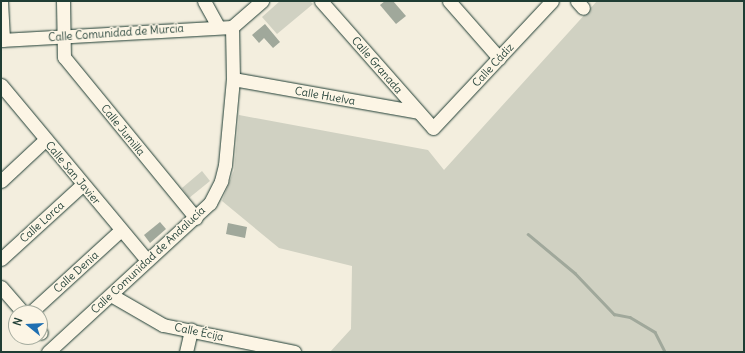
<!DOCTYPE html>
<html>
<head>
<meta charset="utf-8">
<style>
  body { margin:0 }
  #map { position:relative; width:745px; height:353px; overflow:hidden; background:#f3eede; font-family:Delius,sans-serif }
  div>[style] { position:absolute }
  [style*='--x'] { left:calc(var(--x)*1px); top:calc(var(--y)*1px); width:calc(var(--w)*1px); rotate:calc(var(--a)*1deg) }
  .green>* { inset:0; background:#d0d1c2 }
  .water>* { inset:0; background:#a0a89b }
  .stream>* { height:2.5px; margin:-1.25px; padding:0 1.25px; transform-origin:1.25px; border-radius:1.25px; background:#a0a89b }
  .roads { filter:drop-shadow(0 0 1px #1f3d34) drop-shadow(0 0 1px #1f3d34) }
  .minor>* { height:13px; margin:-6.5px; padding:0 6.5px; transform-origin:6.5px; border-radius:6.5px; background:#fcf5e5 }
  span { translate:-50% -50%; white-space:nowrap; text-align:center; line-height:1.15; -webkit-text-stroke:3px #fcf5e5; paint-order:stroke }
  .street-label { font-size:11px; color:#1f3d34 }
  .frame { position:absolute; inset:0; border:2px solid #1f3d34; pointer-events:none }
  .north { position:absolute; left:8px; top:305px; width:40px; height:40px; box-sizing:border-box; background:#fcf5e5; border:1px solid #a4ab9e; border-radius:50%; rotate:288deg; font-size:11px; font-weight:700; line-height:16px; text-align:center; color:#1f3d34 }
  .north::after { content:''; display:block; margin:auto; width:14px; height:18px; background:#1f6fb2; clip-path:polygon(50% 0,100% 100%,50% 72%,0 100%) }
</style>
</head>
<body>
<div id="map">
  <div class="green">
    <div style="clip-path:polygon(280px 1px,310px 1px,313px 4px,277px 34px,262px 17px)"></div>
    <div style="clip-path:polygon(597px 1px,744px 1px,744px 352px,330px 352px,351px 329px,352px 266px,279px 248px,222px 201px,234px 170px,239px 115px,428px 150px,444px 170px)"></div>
    <div style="clip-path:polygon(202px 171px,210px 181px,189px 198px,182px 188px)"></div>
  </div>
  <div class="water">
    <div style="clip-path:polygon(385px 1px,393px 1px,406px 16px,396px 24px,380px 5px)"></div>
    <div style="clip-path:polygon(265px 24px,280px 42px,273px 48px,264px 38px,259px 43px,252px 35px)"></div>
    <div style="clip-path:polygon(160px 222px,166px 229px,150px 243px,144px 235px)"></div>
    <div style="clip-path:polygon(228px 223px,247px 227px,245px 238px,226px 234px)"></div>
  </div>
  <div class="stream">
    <div style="--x:528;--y:234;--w:61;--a:39.7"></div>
    <div style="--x:575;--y:273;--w:57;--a:46.4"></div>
    <div style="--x:614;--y:314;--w:16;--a:11"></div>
    <div style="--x:630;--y:317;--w:29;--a:31"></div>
    <div style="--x:655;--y:332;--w:22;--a:63"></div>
  </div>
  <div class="roads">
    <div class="minor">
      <div style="--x:1;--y:1;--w:39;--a:87"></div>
      <div style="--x:63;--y:1;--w:56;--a:89"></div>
      <div style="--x:64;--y:57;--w:208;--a:50.7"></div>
      <div style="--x:204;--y:1;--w:29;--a:61"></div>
      <div style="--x:321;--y:1;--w:169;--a:48.6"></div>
      <div style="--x:433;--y:128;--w:174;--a:-46.9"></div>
      <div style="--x:449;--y:1;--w:76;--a:48.7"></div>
      <div style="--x:577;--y:1;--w:9;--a:49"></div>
      <div style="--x:1;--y:40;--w:231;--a:-3.2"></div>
      <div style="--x:233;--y:79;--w:188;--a:10.1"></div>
      <div style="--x:1;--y:85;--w:228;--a:50.2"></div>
      <div style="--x:1;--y:181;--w:60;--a:-43"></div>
      <div style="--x:1;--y:259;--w:111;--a:-42.4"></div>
      <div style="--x:1;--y:287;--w:35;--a:49"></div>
      <div style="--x:111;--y:295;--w:60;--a:30"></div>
      <div style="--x:163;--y:325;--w:134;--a:11.6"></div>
      <div style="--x:30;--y:313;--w:123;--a:-42.4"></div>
      <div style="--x:40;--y:332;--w:1;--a:45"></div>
      <div style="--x:48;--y:352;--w:220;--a:-42.6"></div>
      <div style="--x:210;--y:203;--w:25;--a:-63"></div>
      <div style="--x:221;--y:181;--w:16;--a:-76"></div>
      <div style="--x:225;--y:165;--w:86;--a:-84.7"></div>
      <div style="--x:233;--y:79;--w:52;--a:-91.1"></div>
      <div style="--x:232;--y:27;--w:40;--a:-41"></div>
      <div style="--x:186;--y:352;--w:23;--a:-77"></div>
    </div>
  </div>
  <div class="street-label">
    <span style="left:116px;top:33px;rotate:-4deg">Calle Comunidad de Murcia</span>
    <span style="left:377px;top:65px;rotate:49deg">Calle Granada</span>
    <span style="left:493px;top:65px;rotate:-47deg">Calle Cádiz</span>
    <span style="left:325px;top:96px;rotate:10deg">Calle Huelva</span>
    <span style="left:123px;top:130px;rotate:51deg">Calle Jumilla</span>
    <span style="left:73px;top:173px;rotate:50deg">Calle San Javier</span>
    <span style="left:42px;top:222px;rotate:-42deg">Calle Lorca</span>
    <span style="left:148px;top:260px;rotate:-43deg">Calle Comunidad de Andalucía</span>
    <span style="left:76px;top:272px;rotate:-42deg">Calle Denia</span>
    <span style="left:199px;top:332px;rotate:12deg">Calle Écija</span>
  </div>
  <div class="frame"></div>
  <div class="north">N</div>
</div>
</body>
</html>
